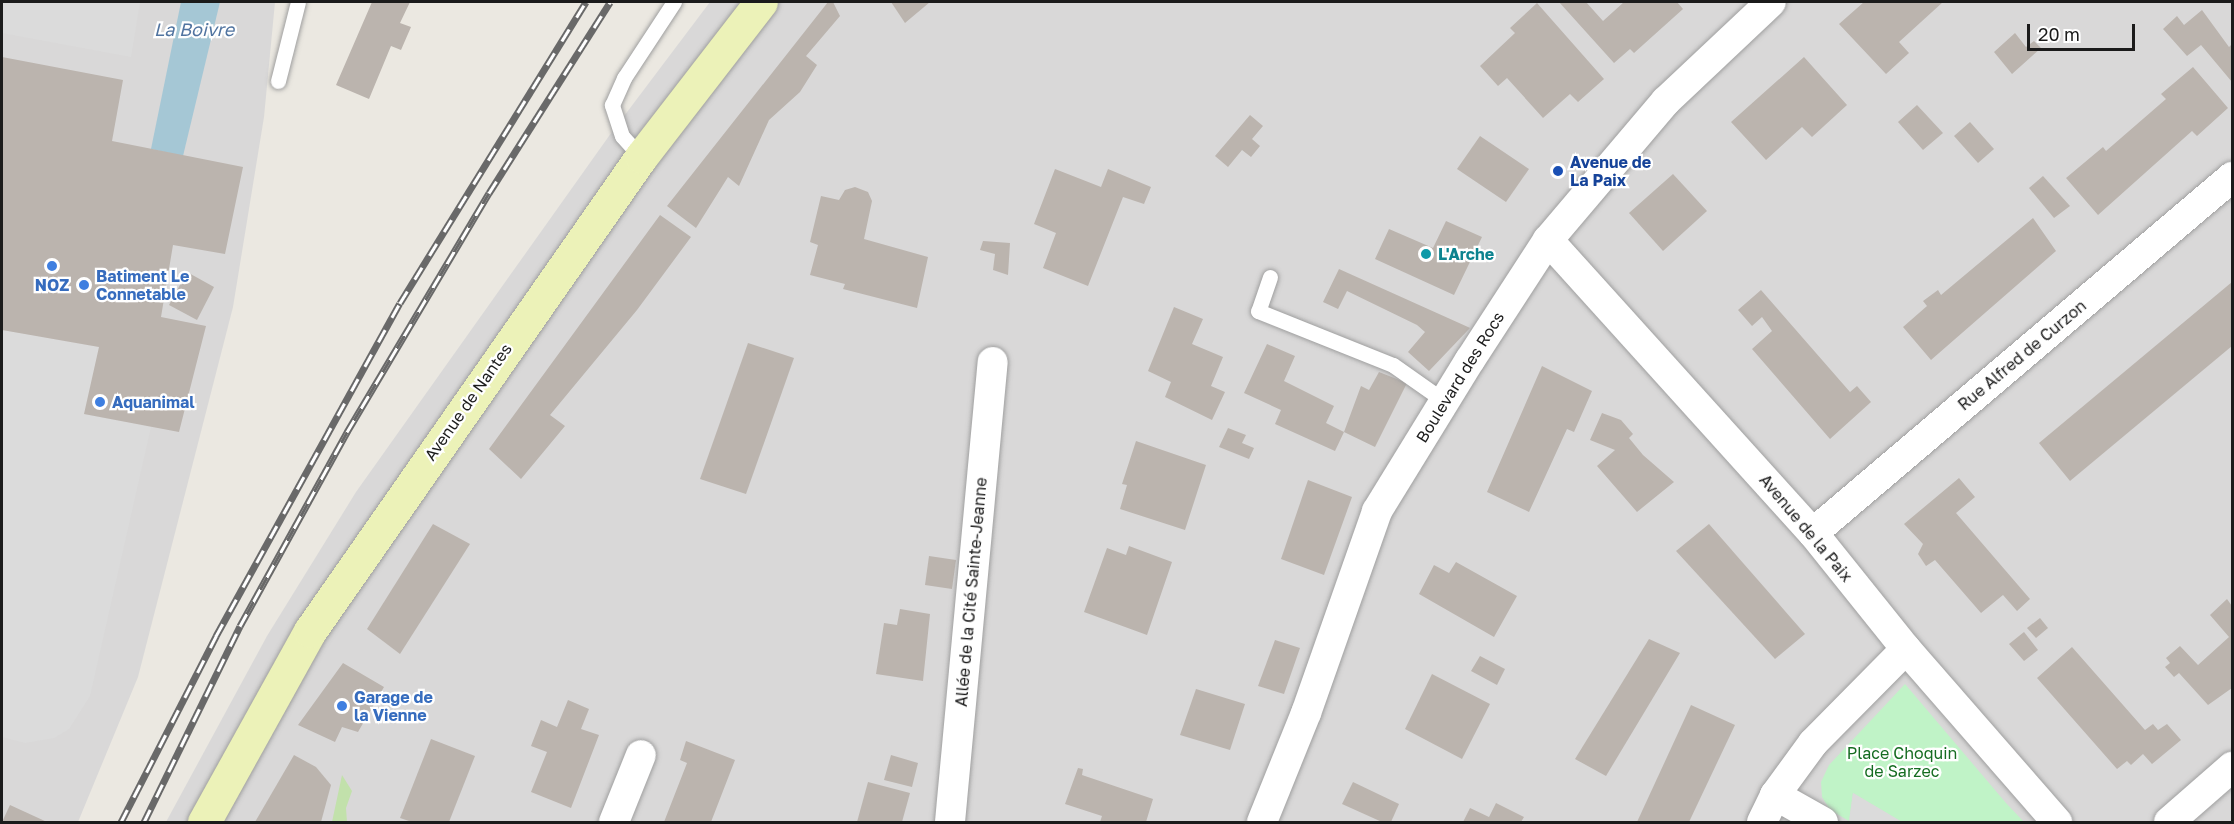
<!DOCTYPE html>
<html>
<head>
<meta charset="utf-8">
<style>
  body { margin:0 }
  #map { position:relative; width:2234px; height:824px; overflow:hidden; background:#ebe8e1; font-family:"Golos Text",sans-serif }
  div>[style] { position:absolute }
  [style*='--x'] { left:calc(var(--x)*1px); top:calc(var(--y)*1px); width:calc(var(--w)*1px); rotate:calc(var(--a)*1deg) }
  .residential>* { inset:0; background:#d9d8d8 }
  .grass>* { inset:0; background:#c2e1ab }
  .park>* { inset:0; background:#c0f3c7 }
  .parking>* { inset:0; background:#dbdbdb }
  .water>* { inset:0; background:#a5c7d5 }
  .building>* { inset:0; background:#bbb4ae }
  .roads { filter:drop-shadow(0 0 2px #9f9f9f) drop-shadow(0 0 2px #9f9f9f) }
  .service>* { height:15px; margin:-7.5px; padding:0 7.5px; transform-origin:7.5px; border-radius:7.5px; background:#fff }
  .minor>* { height:30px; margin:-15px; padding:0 15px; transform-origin:15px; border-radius:15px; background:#fff }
  .secondary>* { height:33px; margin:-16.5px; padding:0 16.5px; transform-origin:16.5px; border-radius:16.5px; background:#ecf2b8 }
  .rail>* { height:7px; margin-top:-3.5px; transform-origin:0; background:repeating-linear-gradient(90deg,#fff 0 14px,#696969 0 28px); box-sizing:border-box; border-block:2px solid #696969 }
  .dots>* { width:16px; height:16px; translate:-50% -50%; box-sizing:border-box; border:3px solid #fff; border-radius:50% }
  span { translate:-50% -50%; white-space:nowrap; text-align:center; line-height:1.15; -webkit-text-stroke:4.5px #fff; paint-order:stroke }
  .transit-label { font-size:16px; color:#164399; font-weight:700 }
  .left { translate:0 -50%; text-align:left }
  .culture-label { font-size:16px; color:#0d838f; font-weight:700 }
  .shop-label { font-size:16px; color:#366cbe; font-weight:700 }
  .street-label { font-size:16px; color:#1b1b1b }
  .park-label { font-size:16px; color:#156c21 }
  .water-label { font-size:18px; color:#5174a0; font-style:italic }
  .frame { position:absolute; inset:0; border:3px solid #1b1b1b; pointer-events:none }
  .scale { position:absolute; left:2027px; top:24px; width:108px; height:27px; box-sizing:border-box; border:3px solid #1b1b1b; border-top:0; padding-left:8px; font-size:18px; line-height:21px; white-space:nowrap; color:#1b1b1b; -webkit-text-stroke:4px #fff; paint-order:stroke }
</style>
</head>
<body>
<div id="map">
  <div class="residential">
    <div style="clip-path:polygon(2px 2px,275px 2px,264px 117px,233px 307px,138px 677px,78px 822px,2px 822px)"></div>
    <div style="clip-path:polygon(710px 2px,2232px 2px,2232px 822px,166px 822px,267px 636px,356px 492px,609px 136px)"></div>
  </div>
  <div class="grass">
    <div style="clip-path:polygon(342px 775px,352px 791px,346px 808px,347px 822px,332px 822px)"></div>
  </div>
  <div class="park">
    <div style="clip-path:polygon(1905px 684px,2006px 803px,2024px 822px,1902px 822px,1853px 793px,1849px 821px,1830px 810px,1822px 797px,1821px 782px,1829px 765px)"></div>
  </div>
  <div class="parking">
    <div style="clip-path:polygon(2px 2px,140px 2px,131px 57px,2px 33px)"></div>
    <div style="clip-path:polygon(2px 330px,99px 347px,84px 414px,151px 427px,90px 696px,69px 729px,54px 738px,25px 743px,2px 737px)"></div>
    <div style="clip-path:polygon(1853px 793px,1902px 822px,1849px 822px)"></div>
  </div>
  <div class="water">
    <div style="clip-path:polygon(181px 2px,220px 2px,183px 156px,151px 149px)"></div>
  </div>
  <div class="building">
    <div style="clip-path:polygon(372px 2px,410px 2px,400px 23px,411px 27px,401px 50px,391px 46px,369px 99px,336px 85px)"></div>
    <div style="clip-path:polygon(828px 2px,833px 2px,840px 16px,806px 56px,817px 65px,800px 92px,769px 120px,739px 186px,728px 177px,696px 228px,667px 206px)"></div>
    <div style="clip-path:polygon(891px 2px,930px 2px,905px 23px)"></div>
    <div style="clip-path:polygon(1559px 2px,1586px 2px,1603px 21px,1624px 2px,1677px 2px,1683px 9px,1634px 53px,1630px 49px,1614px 63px)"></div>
    <div style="clip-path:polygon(1864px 2px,1943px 2px,1899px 42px,1909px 53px,1886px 74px,1839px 24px)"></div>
    <div style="clip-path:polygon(1537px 3px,1604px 79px,1578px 102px,1570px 94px,1543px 118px,1507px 78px,1498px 86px,1480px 66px,1515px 33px,1510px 28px)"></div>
    <div style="clip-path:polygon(2202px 10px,2229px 47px,2232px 44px,2232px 82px,2201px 45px,2187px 56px,2163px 29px,2177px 16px,2184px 25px)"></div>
    <div style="clip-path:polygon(2015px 33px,2026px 47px,2034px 41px,2041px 48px,2012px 74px,1994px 52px)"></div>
    <div style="clip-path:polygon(2px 57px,123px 80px,112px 141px,243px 167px,225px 254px,173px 245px,161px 317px,206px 326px,179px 432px,84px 414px,99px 347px,2px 330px)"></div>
    <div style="clip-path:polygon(1804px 57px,1847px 105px,1812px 137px,1802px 127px,1766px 160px,1731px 122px)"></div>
    <div style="clip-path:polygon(2193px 67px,2228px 108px,2197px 136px,2192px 131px,2098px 215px,2066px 178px,2103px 147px,2106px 151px,2166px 99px,2161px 94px)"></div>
    <div style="clip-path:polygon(1917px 105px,1943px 133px,1923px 150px,1898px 122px)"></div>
    <div style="clip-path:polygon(1250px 115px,1263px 126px,1252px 139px,1260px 146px,1251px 157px,1242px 150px,1228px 167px,1215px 156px)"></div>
    <div style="clip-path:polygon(1970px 122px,1994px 149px,1978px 163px,1954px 136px)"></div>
    <div style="clip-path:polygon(1480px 136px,1529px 169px,1506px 202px,1457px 169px)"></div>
    <div style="clip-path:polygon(1055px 169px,1101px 187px,1108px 169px,1151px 187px,1144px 204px,1123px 197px,1088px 286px,1043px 268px,1056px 233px,1034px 224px)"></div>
    <div style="clip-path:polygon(1673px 174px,1707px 211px,1663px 251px,1629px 213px)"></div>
    <div style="clip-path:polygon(2043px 176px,2070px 206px,2054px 218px,2029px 188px)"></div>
    <div style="clip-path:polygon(855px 187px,868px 192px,872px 201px,864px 239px,928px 257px,917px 308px,843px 289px,845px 284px,810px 275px,818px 245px,810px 242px,821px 196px,839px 200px,845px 190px)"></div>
    <div style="clip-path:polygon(660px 215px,691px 237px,637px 310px,550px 415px,565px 426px,521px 479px,489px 449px)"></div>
    <div style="clip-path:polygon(2033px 218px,2056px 251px,1931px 360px,1903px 327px,1927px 306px,1923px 301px,1938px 290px,1941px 295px)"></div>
    <div style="clip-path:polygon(1446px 221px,1482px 237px,1454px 295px,1375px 259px,1389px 229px,1433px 248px)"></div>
    <div style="clip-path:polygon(983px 241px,1010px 243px,1008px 275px,993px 270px,995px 254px,980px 250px)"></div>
    <div style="clip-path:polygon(1339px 269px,1468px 327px,1470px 328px,1429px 371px,1408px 352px,1425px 332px,1417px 325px,1347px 291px,1338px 309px,1323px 302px)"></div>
    <div style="clip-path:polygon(187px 272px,214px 287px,197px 320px,169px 305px)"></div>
    <div style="clip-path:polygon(2232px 282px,2232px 346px,2070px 481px,2039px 443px)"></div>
    <div style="clip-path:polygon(1761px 290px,1850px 392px,1857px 386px,1871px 402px,1830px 439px,1752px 349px,1772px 331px,1762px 317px,1752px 326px,1738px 310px)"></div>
    <div style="clip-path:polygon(1174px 307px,1203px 319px,1192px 344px,1223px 357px,1211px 386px,1225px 392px,1212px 420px,1165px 397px,1171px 382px,1148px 371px)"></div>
    <div style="clip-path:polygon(748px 343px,794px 358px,746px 494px,700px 479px)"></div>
    <div style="clip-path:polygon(1267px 344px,1295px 356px,1284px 381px,1334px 406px,1326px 423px,1344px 432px,1335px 451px,1275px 424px,1281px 410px,1244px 393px)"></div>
    <div style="clip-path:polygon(1542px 366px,1592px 391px,1574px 432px,1567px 429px,1529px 512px,1487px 492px)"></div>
    <div style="clip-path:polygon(1379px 372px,1407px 383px,1375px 447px,1344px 432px,1361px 386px,1369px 390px)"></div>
    <div style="clip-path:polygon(1602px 413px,1621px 420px,1633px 434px,1629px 438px,1643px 455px,1674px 482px,1637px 512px,1597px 466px,1615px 450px,1590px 440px)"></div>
    <div style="clip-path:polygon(1228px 428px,1246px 435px,1242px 443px,1254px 448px,1249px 459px,1219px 447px)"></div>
    <div style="clip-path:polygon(1136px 441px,1206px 465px,1185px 530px,1120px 509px,1127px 485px,1122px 484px)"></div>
    <div style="clip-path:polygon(1959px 478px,1975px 497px,1956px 513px,2030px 599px,2017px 611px,2003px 595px,1981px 613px,1935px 560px,1926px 566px,1918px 554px,1923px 544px,1904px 524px)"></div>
    <div style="clip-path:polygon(1308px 480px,1352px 497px,1324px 575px,1281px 559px)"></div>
    <div style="clip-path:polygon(433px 524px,470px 544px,400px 654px,367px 629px)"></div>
    <div style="clip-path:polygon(1709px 524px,1805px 634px,1775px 659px,1676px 551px)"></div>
    <div style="clip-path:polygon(1129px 546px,1172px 562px,1147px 635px,1084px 612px,1107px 548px,1126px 555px)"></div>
    <div style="clip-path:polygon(929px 556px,956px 560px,952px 589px,925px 585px)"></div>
    <div style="clip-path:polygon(1456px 562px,1517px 596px,1494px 637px,1419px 594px,1434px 565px,1449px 573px)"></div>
    <div style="clip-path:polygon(2227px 599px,2232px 606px,2232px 688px,2208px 705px,2179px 673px,2174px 677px,2165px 667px,2170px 663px,2166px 658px,2180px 646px,2198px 665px,2229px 637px,2210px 615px)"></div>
    <div style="clip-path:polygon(900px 609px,930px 614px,923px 681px,876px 674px,884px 623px,897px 625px)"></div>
    <div style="clip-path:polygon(2040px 618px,2048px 628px,2036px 638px,2027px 628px)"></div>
    <div style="clip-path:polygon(2024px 632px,2038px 650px,2024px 661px,2009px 644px)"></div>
    <div style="clip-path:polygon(1649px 639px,1680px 653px,1606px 776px,1575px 759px)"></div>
    <div style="clip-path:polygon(1275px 640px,1300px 648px,1284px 694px,1258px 686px)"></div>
    <div style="clip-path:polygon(2072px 647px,2145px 730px,2153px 724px,2158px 730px,2167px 724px,2181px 740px,2152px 764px,2143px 754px,2131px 765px,2127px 761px,2117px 769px,2037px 678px)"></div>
    <div style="clip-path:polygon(1480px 656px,1505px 669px,1497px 685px,1471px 671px)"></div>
    <div style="clip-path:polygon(343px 663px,384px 687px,358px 732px,342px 727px,335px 742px,298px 725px)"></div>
    <div style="clip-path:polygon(1432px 674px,1490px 704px,1462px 759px,1405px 729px)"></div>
    <div style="clip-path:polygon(1196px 689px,1245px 704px,1230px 750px,1180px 735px)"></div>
    <div style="clip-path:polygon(568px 700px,589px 709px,581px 729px,599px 735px,571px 808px,531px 792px,547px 752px,531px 746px,541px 720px,557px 727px)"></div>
    <div style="clip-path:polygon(1691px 705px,1735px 725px,1689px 822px,1637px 822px)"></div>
    <div style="clip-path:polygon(431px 739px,475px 756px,449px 822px,412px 822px,400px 818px)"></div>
    <div style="clip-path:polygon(686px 741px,735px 760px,711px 822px,664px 822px,687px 763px,680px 760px)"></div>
    <div style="clip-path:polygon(294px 755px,316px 767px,331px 785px,321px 822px,255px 822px)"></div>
    <div style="clip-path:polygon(891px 755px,918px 763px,912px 787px,884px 780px)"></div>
    <div style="clip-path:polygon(1078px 768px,1083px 769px,1082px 775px,1153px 799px,1146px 822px,1100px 822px,1102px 816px,1065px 804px)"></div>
    <div style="clip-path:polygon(868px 782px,910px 793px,902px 822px,857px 822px)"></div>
    <div style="clip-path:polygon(1353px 782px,1399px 804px,1391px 822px,1382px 822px,1342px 804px)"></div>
    <div style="clip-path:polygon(1496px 803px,1524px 817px,1521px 822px,1463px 822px,1470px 808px,1489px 817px)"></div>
    <div style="clip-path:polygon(10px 805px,47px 822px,2px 822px)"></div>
  </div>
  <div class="roads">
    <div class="service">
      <div style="--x:278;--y:81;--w:81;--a:-75.8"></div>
      <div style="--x:641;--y:157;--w:28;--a:-132"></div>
      <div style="--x:622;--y:136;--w:33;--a:-108"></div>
      <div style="--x:612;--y:105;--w:30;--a:-66"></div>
      <div style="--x:624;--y:78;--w:91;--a:-56.7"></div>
      <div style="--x:1270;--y:277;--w:36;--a:109"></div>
      <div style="--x:1258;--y:311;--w:145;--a:21.8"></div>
      <div style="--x:1393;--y:365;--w:62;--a:35.2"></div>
    </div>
    <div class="minor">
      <div style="--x:1548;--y:240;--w:395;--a:47.9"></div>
      <div style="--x:1813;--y:533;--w:149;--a:51.3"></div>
      <div style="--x:1906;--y:649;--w:230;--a:48.9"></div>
      <div style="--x:1813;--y:533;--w:550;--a:-40.35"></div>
      <div style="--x:1775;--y:795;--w:55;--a:29.4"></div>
      <div style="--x:614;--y:822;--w:72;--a:-68.1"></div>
      <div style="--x:950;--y:822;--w:462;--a:-84.7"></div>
      <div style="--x:1262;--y:822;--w:118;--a:-68"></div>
      <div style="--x:1306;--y:713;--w:214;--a:-70.6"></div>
      <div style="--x:1377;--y:511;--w:177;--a:-58.4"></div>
      <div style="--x:1470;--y:360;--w:143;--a:-57"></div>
      <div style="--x:1548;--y:240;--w:182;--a:-49.7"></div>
      <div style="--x:1666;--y:101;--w:144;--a:-43.3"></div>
      <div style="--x:1762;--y:822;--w:30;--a:-64"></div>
      <div style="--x:1775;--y:795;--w:64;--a:-53.8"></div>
      <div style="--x:1813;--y:743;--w:132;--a:-45.3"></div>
      <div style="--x:2169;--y:822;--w:84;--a:-41.1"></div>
    </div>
    <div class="secondary">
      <div style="--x:204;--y:822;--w:218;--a:-61"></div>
      <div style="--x:310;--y:631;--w:578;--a:-55.07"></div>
      <div style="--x:641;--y:157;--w:196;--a:-52.3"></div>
    </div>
  </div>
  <div class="rail">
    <div style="--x:121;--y:822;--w:209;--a:-62.9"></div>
    <div style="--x:216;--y:636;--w:380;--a:-61.1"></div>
    <div style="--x:400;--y:303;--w:354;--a:-58.3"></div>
    <div style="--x:144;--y:822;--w:218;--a:-63.9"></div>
    <div style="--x:240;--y:626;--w:222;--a:-61.1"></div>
    <div style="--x:347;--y:432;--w:278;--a:-59.3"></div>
    <div style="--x:489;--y:193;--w:226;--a:-57.6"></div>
  </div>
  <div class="dots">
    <div style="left:1558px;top:171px;background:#1a4fb4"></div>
    <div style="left:1426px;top:254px;background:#0f9aa8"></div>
    <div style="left:52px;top:266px;background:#3f7fe0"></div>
    <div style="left:84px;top:285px;background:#3f7fe0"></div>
    <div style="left:100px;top:402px;background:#3f7fe0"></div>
    <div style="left:342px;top:706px;background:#3f7fe0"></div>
  </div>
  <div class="transit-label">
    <span class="left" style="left:1570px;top:171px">Avenue de<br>La Paix</span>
  </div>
  <div class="culture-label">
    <span class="left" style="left:1438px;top:254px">L'Arche</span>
  </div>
  <div class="shop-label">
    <span class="left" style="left:96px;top:285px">Batiment Le<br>Connetable</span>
    <span style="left:52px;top:285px">NOZ</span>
    <span class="left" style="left:112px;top:402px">Aquanimal</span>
    <span class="left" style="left:354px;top:706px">Garage de<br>la Vienne</span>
  </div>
  <div class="street-label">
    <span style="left:2022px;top:355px;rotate:-40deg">Rue Alfred de Curzon</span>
    <span style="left:1460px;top:377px;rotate:-58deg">Boulevard des Rocs</span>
    <span style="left:468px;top:402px;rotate:-55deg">Avenue de Nantes</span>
    <span style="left:1806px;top:528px;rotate:50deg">Avenue de la Paix</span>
    <span style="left:971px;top:592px;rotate:-85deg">Allée de la Cité Sainte-Jeanne</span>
  </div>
  <div class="park-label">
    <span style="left:1902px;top:762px">Place Choquin<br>de Sarzec</span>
  </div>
  <div class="water-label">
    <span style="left:194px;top:29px">La Boivre</span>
  </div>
  <div class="frame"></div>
  <div class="scale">20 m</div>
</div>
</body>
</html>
